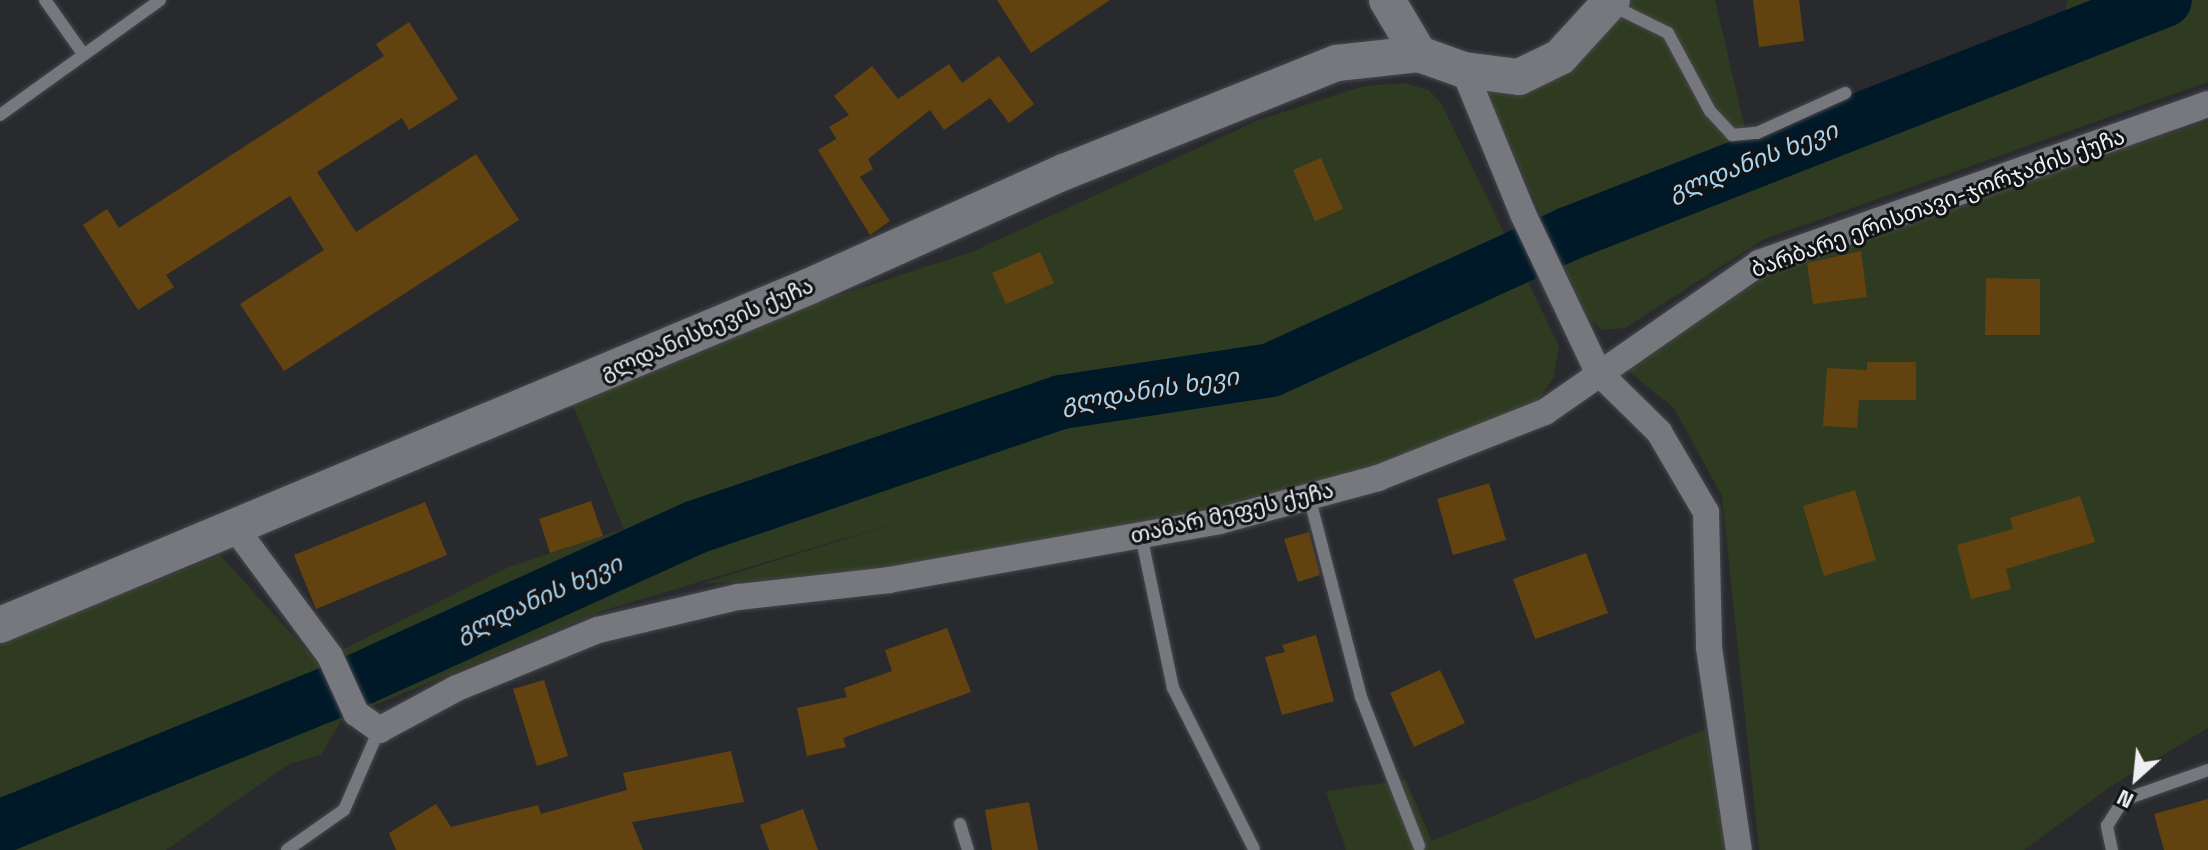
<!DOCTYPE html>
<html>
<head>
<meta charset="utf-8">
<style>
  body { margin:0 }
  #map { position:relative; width:2208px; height:850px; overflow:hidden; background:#292a2e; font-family:"Space Grotesk","Noto Sans Georgian",sans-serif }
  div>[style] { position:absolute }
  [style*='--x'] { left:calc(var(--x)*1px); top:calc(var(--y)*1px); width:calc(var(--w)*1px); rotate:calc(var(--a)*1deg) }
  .green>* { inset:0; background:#2f3b20 }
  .river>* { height:54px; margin:-27px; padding:0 27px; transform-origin:27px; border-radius:27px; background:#001929 }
  .building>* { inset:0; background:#624310 }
  .roads { filter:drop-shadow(0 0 2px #46484c) drop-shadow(0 0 2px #46484c) }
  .lane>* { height:12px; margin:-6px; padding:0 6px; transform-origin:6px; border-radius:6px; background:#76787d }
  .street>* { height:26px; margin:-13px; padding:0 13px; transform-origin:13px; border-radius:13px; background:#76787d }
  .secondary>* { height:36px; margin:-18px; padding:0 18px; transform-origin:18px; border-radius:18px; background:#76787d }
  span { translate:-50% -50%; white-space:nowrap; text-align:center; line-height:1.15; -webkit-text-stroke:6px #121315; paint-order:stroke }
  .street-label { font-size:22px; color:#eeeff2 }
  .water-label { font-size:24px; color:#a7d5f4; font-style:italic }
  .north { position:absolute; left:2096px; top:738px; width:80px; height:80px; -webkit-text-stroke:6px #121315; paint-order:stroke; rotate:207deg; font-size:22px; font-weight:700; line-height:32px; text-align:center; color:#eeeff2 }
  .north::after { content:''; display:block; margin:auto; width:28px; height:36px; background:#eeeff2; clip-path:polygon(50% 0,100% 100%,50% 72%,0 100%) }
</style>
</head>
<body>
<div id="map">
  <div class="green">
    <div style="clip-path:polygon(1625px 0,1715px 0,1750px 150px,2061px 29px,2068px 0,2208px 0,2208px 82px,1762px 240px,1625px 328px,1602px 330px,1587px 317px,1485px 90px)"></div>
    <div style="clip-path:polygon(1404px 83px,1429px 90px,1442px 105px,1559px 346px,1553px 378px,1537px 402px,1361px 471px,1186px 518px,883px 571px,701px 584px,919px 516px,605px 610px,370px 707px,344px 649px,509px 567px,624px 529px,572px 403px,812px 304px,974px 251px,1261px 119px,1365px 86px)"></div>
    <div style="clip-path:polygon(2208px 121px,2208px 728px,2111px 786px,2024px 850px,1759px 850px,1722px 496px,1674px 408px,1627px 370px,1799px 253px)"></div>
    <div style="clip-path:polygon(220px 555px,317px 662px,342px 719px,321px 755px,289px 764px,166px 850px,0 850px,0 643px)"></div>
    <div style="clip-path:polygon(1706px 729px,1726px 850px,1346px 850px,1326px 791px,1406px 780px,1432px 841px)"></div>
  </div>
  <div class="river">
    <div style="--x:0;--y:827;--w:349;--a:-22.1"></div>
    <div style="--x:323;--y:696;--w:409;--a:-24.4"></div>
    <div style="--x:696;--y:527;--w:387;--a:-18.9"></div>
    <div style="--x:1062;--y:402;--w:211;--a:-8.7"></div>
    <div style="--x:1271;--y:370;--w:327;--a:-24.6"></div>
    <div style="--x:1568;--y:234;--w:641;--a:-21.4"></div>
  </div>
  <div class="building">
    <div style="clip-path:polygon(997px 0,1110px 0,1031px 53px)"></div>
    <div style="clip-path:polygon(1753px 0,1799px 0,1804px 41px,1759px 47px)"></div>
    <div style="clip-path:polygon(409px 22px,458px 99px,409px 130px,402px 118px,317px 172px,356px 232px,476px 154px,519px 220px,284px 371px,240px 304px,324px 250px,290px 196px,166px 275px,174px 287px,138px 310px,83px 225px,107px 209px,119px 228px,384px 56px,376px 44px)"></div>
    <div style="clip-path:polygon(999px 56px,1034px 104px,1009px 123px,990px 98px,944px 130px,930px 110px,868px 159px,873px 169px,860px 177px,890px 221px,870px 235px,818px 150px,836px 139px,844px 151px,829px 127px,849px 115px,834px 96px,872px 66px,898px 99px,949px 64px,962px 83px)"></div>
    <div style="clip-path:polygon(1321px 158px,1343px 209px,1315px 221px,1293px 170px)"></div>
    <div style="clip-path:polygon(1861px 251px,1867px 297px,1813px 304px,1807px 263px)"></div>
    <div style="clip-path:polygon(1040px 252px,1054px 283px,1006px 304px,992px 273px)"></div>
    <div style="clip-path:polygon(1986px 278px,2040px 279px,2040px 335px,1985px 335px)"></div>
    <div style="clip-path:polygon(1867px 362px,1916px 362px,1916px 400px,1859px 400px,1857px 428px,1823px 426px,1827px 368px,1867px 370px)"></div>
    <div style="clip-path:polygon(1489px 483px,1506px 540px,1453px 555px,1437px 499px)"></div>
    <div style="clip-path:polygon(1855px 490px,1876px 560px,1824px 576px,1803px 506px)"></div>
    <div style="clip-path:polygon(2080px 496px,2095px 542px,2006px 569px,2011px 589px,1971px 599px,1957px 545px,2013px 529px,2010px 518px)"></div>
    <div style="clip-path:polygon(591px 501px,603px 536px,550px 553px,539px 519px)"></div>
    <div style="clip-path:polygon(425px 502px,447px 555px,316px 609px,294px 555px)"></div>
    <div style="clip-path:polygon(1309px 532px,1320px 575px,1298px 582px,1284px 539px)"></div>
    <div style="clip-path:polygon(1586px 553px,1608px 613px,1535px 639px,1513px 579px)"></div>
    <div style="clip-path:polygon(947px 628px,971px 692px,843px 738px,846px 747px,807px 756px,797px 708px,847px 697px,844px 688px,892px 671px,885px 650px)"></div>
    <div style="clip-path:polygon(1316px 635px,1334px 701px,1282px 715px,1265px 657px,1285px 652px,1282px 645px)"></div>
    <div style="clip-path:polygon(1440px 670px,1465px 723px,1414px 747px,1390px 693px)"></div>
    <div style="clip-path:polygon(544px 680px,568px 756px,537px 766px,513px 689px)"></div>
    <div style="clip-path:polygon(731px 751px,744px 802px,632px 822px,643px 850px,396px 850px,389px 833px,436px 804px,451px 827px,538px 805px,541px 814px,627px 790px,623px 773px)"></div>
    <div style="clip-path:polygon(2208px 799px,2208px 850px,2164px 850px,2154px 814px)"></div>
    <div style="clip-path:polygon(1029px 802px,1038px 850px,992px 850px,985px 810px)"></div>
    <div style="clip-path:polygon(803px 809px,818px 850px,769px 850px,760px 825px)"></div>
  </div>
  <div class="roads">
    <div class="lane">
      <div style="--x:45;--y:0;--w:67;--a:54.7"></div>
      <div style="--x:1613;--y:6;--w:61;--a:26.1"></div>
      <div style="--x:1668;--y:33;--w:89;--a:61.7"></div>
      <div style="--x:1710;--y:111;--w:33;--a:47"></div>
      <div style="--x:1732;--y:135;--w:25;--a:-5"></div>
      <div style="--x:1757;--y:133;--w:97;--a:-24.4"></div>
      <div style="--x:0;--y:115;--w:197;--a:-35.7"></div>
      <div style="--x:1309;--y:496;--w:208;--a:75.5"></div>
      <div style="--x:1361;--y:697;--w:160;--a:68.7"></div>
      <div style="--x:1141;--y:535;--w:156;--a:78.2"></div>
      <div style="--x:1173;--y:688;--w:180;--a:63.3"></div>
      <div style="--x:960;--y:824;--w:27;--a:73"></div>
      <div style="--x:287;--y:850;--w:70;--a:-35.1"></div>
      <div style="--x:344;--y:810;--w:87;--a:-66.4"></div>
      <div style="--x:2112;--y:850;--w:25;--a:-102"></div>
      <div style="--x:2107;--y:826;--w:31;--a:-58"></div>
      <div style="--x:2123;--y:800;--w:90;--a:-19.4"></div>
    </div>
    <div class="street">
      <div style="--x:1464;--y:70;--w:156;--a:67.7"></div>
      <div style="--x:1523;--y:214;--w:175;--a:64.6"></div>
      <div style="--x:1598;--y:372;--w:86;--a:44.5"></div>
      <div style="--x:1659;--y:432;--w:93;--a:59.6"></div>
      <div style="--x:1706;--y:512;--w:136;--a:88.7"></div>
      <div style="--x:1709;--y:648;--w:204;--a:81.6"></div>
      <div style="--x:236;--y:529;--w:158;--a:53.5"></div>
      <div style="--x:330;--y:656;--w:63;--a:65.5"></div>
      <div style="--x:356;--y:713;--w:29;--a:36"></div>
      <div style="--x:379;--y:730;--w:89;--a:-28.3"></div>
      <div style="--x:457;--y:688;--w:152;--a:-22.4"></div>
      <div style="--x:598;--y:630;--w:144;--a:-13.3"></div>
      <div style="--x:738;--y:597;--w:152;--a:-6.4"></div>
      <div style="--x:889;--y:580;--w:335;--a:-10.1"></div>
      <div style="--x:1219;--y:521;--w:165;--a:-15.1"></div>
      <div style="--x:1378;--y:478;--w:180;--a:-21.6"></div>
      <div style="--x:1545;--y:412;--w:261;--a:-34.8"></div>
      <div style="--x:1759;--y:263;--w:476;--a:-19.5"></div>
    </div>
    <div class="secondary">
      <div style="--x:1387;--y:0;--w:63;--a:59.3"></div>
      <div style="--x:1419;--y:54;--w:48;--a:19.6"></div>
      <div style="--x:1464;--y:70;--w:55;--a:7.3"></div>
      <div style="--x:1519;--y:77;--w:46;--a:-26"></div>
      <div style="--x:1560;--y:57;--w:77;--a:-47.6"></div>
      <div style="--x:0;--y:625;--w:878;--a:-22.71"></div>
      <div style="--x:810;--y:286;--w:278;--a:-24.2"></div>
      <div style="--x:1064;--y:172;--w:294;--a:-21.8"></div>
      <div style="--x:1337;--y:63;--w:82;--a:-6.3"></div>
    </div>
  </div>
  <div class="street-label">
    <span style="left:1938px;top:203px;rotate:-20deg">ბარბარე ერისთავი-ჯორჯაძის ქუჩა</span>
    <span style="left:707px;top:329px;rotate:-23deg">გლდანისხევის ქუჩა</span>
    <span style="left:1232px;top:513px;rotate:-13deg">თამარ მეფეს ქუჩა</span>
  </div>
  <div class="water-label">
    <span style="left:1753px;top:161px;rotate:-21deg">გლდანის ხევი</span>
    <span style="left:1150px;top:390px;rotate:-9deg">გლდანის ხევი</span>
    <span style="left:539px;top:598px;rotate:-24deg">გლდანის ხევი</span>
  </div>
  <div class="north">N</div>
</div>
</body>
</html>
